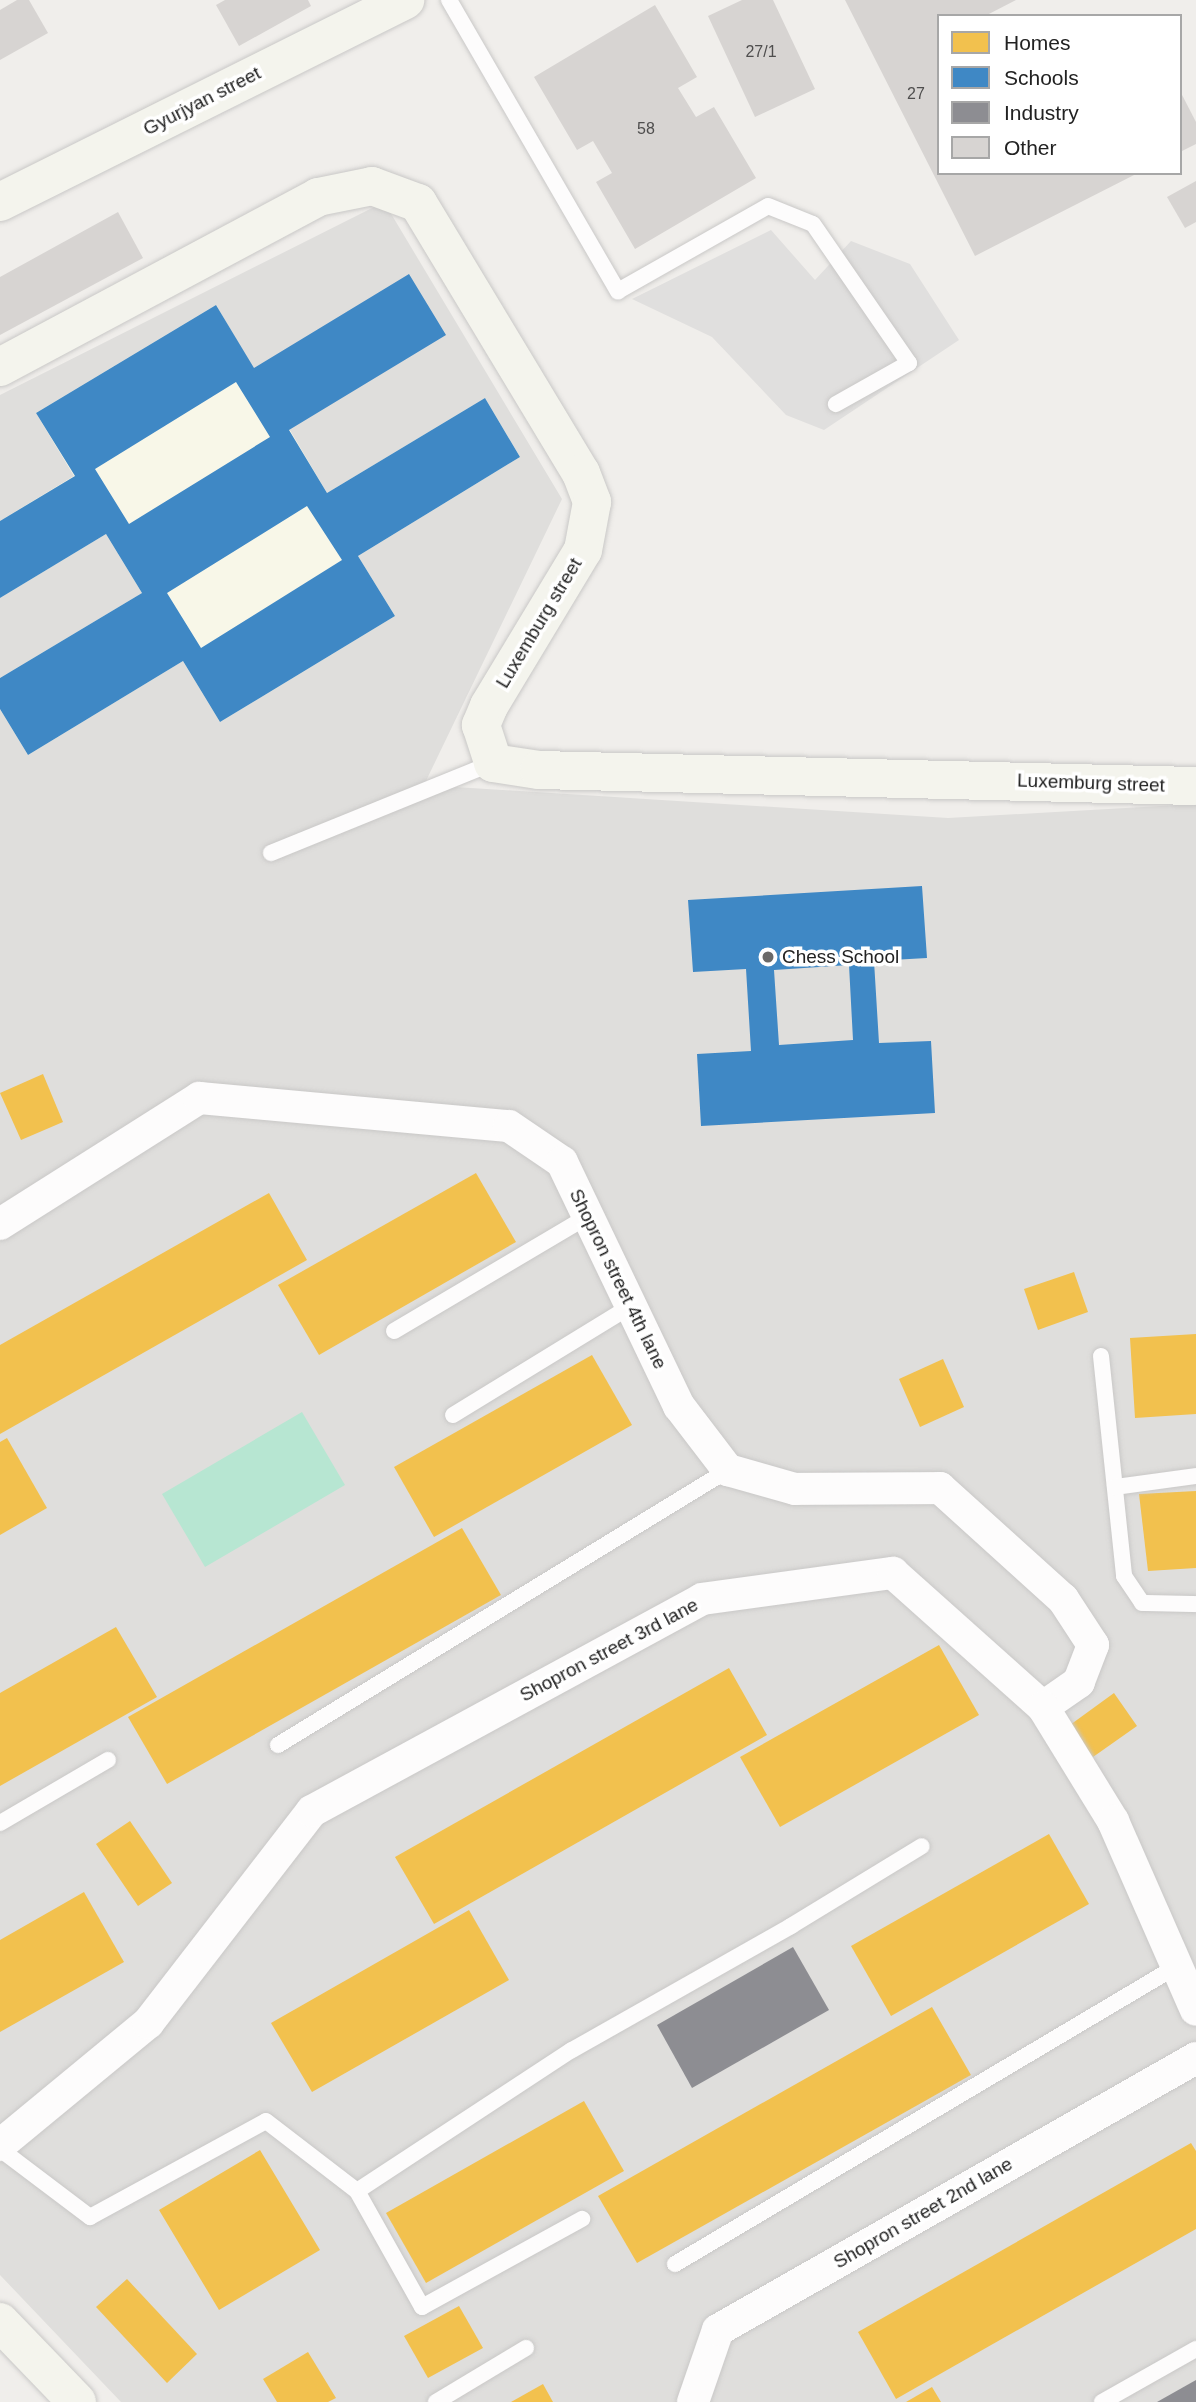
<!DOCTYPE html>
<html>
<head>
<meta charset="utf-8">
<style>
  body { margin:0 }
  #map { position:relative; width:1196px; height:2402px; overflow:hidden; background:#f0eeeb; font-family:Arial,sans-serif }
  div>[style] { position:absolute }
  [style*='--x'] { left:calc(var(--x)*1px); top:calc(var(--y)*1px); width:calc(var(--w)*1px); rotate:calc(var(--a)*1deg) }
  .residential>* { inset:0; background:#dfdedc }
  .education>* { inset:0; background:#f8f7e8 }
  .pitch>* { inset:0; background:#b7e6d2 }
  .parking>* { inset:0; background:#e0dfde }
  .homes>* { inset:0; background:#f2c14e }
  .schools>* { inset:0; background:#3f88c5 }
  .industry>* { inset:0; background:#8d8d92 }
  .building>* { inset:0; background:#d7d4d2 }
  .roads { filter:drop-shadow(0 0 2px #c9c8c7) drop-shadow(0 0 2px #c9c8c7) }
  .lane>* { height:16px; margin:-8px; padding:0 8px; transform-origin:8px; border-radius:8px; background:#fdfcfc }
  .street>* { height:32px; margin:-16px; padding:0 16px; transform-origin:16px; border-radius:16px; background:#fdfcfc }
  .secondary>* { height:38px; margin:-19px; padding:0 19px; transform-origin:19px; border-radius:19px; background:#f4f4ed }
  .dots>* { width:19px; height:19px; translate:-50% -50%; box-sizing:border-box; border:4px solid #fff; border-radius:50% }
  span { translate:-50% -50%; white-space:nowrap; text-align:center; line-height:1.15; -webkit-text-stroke:7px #fff; paint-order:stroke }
  .number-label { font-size:16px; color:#4f4e4e }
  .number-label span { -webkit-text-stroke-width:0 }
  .street-label { font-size:19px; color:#222 }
  .poi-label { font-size:19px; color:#222 }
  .left { translate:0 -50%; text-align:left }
  .legend { position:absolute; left:937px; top:14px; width:245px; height:161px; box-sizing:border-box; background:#fff; border:2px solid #a7a7a7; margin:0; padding:9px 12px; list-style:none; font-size:21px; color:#222 }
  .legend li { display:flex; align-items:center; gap:14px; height:35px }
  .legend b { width:35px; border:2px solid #a7a7a7 }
</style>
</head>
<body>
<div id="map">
  <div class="residential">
    <div style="clip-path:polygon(384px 202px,562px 499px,424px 785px,948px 818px,1196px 804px,1196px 2402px,121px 2402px,0 2275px,0 395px)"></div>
  </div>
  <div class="education">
    <div style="clip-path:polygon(216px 305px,327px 493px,485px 398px,520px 457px,358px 556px,395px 616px,220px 722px,183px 661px,28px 755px,0 709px,0 678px,142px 593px,106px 534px,0 598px,0 521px,74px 476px,36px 413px)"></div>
  </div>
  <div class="pitch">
    <div style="clip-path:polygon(302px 1412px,345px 1485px,205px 1567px,162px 1494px)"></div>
  </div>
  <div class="parking">
    <div style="clip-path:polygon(771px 230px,815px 280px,851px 241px,910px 264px,959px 340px,824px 430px,786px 415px,712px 337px,632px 299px)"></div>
  </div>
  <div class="homes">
    <div style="clip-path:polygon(43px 1074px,63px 1122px,21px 1140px,0 1093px)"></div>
    <div style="clip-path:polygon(476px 1173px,516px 1242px,319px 1355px,278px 1285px)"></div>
    <div style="clip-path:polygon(269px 1193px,307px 1260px,0 1434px,0 1345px)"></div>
    <div style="clip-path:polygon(1074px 1272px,1088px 1312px,1038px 1330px,1024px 1289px)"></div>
    <div style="clip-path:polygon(1196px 1334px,1196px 1414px,1135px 1418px,1130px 1338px)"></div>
    <div style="clip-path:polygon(592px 1355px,632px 1425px,434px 1537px,394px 1467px)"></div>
    <div style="clip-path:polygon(943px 1359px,964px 1407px,920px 1427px,899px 1379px)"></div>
    <div style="clip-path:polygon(7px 1438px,47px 1508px,0 1535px,0 1442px)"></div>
    <div style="clip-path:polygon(1196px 1491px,1196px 1568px,1148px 1571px,1139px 1494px)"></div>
    <div style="clip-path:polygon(462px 1528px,501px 1595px,167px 1784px,128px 1717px)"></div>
    <div style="clip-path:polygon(116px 1627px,157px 1697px,0 1786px,0 1693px)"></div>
    <div style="clip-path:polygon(939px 1645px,979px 1715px,780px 1827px,740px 1757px)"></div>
    <div style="clip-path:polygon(729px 1668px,767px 1735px,434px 1924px,395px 1857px)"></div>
    <div style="clip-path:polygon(1114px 1693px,1137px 1726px,1093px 1757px,1070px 1725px)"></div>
    <div style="clip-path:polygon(130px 1821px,172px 1883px,138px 1906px,96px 1844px)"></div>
    <div style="clip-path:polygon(1049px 1834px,1089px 1904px,891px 2016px,851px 1946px)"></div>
    <div style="clip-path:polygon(84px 1892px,124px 1962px,0 2032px,0 1940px)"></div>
    <div style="clip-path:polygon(469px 1910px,509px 1980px,312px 2092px,271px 2023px)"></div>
    <div style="clip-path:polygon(932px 2007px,971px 2075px,637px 2263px,598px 2196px)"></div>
    <div style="clip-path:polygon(584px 2101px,624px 2171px,426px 2283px,386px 2213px)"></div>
    <div style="clip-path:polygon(1191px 2143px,1196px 2151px,1196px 2229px,896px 2399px,858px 2332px)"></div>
    <div style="clip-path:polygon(260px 2150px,320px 2250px,219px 2310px,159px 2210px)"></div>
    <div style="clip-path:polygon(127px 2279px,197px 2354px,167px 2383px,96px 2307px)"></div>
    <div style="clip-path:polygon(459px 2306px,483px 2348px,428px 2378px,404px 2336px)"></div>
    <div style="clip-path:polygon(308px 2352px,336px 2398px,328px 2402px,277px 2402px,263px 2379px)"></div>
    <div style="clip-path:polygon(543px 2384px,553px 2402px,511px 2402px)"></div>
    <div style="clip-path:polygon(932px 2387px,941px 2402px,906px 2402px)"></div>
  </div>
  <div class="schools">
    <div style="clip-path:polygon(evenodd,409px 274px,446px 335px,289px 430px,327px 493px,485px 398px,520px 457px,358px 556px,395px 616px,220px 722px,183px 661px,28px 755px,0 709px,0 678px,142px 593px,106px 534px,0 598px,0 521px,75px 476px,36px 413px,216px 305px,254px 368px,409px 274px,236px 382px,270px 437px,129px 524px,95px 469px,236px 382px,409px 274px,307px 506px,342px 560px,201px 648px,167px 593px,307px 506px)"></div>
    <div style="clip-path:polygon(evenodd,922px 886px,927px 958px,874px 961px,879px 1043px,931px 1041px,935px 1113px,701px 1126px,697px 1054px,751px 1051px,746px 969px,693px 972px,688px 900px,922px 886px,849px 965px,853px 1040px,779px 1045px,774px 970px,849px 965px)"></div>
  </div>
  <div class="industry">
    <div style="clip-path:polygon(793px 1947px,829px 2010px,692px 2088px,657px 2025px)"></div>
    <div style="clip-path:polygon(1196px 2380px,1196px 2402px,1157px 2402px)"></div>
  </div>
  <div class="building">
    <div style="clip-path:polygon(17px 0,29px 0,48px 33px,0 60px,0 10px)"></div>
    <div style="clip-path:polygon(225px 0,308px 0,311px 6px,239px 46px,216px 5px)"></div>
    <div style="clip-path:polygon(742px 0,773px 0,815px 89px,755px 117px,708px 16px)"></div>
    <div style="clip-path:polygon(845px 0,1016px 0,985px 16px,939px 16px,939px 173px,1138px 173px,975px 256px)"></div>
    <div style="clip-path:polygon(655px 5px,697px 77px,678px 88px,696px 117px,714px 107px,756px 178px,635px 249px,596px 182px,612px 173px,593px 141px,577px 150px,534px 77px)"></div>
    <div style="clip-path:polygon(1180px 91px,1196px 122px,1196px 144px,1180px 152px)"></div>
    <div style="clip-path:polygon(1196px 181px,1196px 222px,1185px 228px,1167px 197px)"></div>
    <div style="clip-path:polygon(118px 212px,143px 258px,0 335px,0 277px)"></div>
  </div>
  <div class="roads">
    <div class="lane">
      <div style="--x:449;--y:0;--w:337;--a:59.9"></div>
      <div style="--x:618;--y:291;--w:172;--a:-29.5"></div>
      <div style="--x:768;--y:206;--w:48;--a:21.8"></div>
      <div style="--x:813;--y:224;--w:169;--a:55.4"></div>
      <div style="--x:909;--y:363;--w:84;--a:150.7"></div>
      <div style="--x:271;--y:853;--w:240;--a:-22.1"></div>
      <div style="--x:394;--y:1331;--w:224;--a:-30.6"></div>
      <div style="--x:1101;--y:1356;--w:221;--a:84"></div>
      <div style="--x:1124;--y:1576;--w:32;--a:56"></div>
      <div style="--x:1142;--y:1603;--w:54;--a:1.1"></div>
      <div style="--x:453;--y:1415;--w:206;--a:-31.5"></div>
      <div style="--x:1115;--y:1487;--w:82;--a:-7.7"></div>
      <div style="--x:278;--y:1745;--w:527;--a:-31.43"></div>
      <div style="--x:0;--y:1823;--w:125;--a:-30.3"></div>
      <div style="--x:0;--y:2149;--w:113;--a:37.1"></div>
      <div style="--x:90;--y:2217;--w:200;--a:-28.6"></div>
      <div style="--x:266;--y:2121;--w:115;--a:37.6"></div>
      <div style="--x:357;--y:2191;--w:133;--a:60.7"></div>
      <div style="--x:422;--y:2307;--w:183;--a:-28.8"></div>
      <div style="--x:357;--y:2191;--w:257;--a:-33.3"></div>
      <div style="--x:572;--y:2050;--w:252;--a:-29.5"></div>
      <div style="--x:791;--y:1926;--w:153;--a:-31.4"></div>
      <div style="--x:675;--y:2264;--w:584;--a:-30.69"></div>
      <div style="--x:436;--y:2402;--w:105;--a:-31"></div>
      <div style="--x:1102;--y:2402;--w:108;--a:-29.4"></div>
    </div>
    <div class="street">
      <div style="--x:0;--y:1224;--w:236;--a:-32.3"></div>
      <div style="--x:199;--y:1098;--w:311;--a:5.2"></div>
      <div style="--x:509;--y:1126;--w:64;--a:34.2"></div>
      <div style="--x:562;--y:1162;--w:271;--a:64.4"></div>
      <div style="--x:679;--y:1406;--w:81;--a:52.6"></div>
      <div style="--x:728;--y:1470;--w:70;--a:15.8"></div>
      <div style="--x:795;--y:1489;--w:145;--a:-0.4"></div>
      <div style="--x:940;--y:1488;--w:166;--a:42.1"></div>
      <div style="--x:1063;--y:1599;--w:55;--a:56.9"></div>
      <div style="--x:1093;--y:1645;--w:40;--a:111"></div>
      <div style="--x:1079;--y:1682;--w:44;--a:145.2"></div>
      <div style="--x:0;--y:2145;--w:192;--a:-39.5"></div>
      <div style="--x:148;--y:2023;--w:268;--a:-52.3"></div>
      <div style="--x:312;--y:1811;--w:444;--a:-28.5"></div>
      <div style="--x:702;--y:1599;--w:193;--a:-7.8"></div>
      <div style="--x:893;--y:1573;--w:201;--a:41.8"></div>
      <div style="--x:1043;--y:1707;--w:134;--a:58.4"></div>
      <div style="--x:1113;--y:1821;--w:206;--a:66.3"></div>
      <div style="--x:693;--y:2402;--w:76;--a:-70.9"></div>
      <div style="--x:718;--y:2330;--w:550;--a:-29.64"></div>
    </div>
    <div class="secondary">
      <div style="--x:0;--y:202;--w:453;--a:-26.5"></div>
      <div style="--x:0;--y:367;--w:361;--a:-28.1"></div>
      <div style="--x:318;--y:197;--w:55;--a:-11.5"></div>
      <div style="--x:372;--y:186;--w:49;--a:20.3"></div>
      <div style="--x:418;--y:203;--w:315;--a:58.9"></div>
      <div style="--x:581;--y:473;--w:31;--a:69"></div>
      <div style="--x:592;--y:502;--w:49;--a:100.6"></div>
      <div style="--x:583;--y:550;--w:182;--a:121.1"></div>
      <div style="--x:489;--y:706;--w:21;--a:113"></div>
      <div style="--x:481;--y:725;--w:40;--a:72"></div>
      <div style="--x:493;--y:763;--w:47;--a:8.7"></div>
      <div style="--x:539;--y:770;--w:657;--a:1.4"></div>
      <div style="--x:0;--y:2322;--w:111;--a:46.1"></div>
    </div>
  </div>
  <div class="dots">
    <div style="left:768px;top:957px;background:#6a6968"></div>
  </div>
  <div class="number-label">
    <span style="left:761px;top:52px">27/1</span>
    <span style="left:916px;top:94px">27</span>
    <span style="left:646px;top:129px">58</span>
  </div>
  <div class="street-label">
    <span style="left:202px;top:101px;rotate:-27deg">Gyurjyan street</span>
    <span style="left:539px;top:623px;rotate:-59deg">Luxemburg street</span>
    <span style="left:1091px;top:783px;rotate:2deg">Luxemburg street</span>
    <span style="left:618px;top:1279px;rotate:64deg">Shopron street 4th lane</span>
    <span style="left:609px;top:1650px;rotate:-28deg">Shopron street 3rd lane</span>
    <span style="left:923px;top:2213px;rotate:-30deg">Shopron street 2nd lane</span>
  </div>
  <div class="poi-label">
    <span class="left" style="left:782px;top:957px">Chess School</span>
  </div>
  <ul class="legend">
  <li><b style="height:19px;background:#f2c14e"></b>Homes</li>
  <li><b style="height:19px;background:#3f88c5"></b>Schools</li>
  <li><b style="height:19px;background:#8d8d92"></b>Industry</li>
  <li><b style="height:19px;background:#d7d4d2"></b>Other</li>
  </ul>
</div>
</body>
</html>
